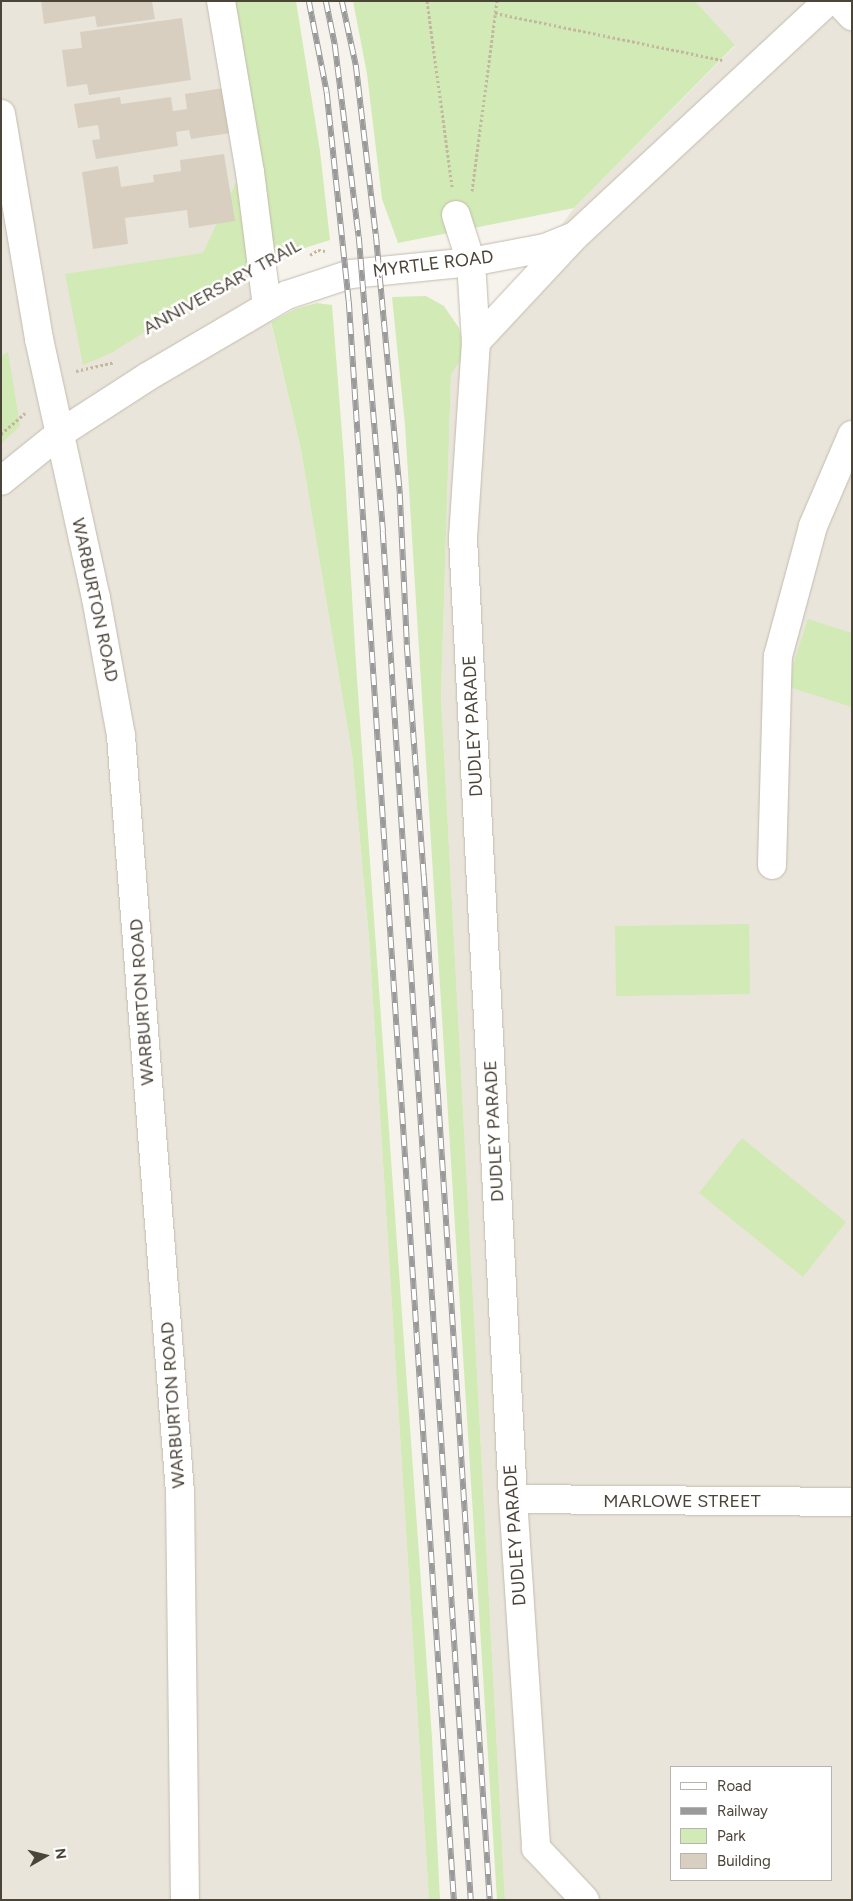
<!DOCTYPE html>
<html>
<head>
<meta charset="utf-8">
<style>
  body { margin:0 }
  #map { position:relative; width:853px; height:1901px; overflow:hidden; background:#f6f3ec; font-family:Figtree,sans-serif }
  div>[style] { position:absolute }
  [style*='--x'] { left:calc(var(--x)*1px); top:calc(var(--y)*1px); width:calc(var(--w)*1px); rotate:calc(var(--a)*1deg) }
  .residential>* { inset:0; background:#eae5da }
  .green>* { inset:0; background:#d2eab5 }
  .building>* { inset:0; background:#d8cfc1 }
  .path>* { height:3px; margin-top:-1.5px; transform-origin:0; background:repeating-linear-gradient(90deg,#c4b79f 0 2.5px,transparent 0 5px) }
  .roads { filter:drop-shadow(0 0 1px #c2bbae) drop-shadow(0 0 1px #c2bbae) }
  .minor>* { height:28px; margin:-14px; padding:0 14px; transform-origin:14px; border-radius:14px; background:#fff }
  .rail>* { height:5.5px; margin-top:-2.75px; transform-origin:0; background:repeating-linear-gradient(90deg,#fff 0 11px,#9a9a9a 0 22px); box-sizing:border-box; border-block:1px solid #9a9a9a }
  span { translate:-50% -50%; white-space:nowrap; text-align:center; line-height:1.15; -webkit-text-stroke:5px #fff; paint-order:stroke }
  .street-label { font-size:18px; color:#4b4439 }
  .frame { position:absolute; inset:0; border:2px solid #4b4439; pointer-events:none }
  .legend { position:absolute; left:670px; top:1766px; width:162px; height:115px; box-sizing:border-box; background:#fff; border:1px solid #b7b4b0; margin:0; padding:6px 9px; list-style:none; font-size:15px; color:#4b4439 }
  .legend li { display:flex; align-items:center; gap:10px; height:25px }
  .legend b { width:25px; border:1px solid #b7b4b0 }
  .north { position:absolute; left:20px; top:1831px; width:50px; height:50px; -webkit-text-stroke:4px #fff; paint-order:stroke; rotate:82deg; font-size:14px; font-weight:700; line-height:20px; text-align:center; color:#4b4439 }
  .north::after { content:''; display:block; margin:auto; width:18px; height:22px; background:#4b4439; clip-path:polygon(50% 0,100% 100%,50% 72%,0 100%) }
</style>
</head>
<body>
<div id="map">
  <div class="residential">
    <div style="clip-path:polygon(1px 1px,212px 1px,248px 227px,301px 450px,352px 754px,369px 938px,429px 1900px,1px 1900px)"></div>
    <div style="clip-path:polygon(evenodd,695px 1px,852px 1px,852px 1900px,505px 1900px,441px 696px,451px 373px,574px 208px,735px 46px,695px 1px,672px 1767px,832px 1767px,832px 1880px,672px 1880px,672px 1767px)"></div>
  </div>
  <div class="green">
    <div style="clip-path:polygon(212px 1px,296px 1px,320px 151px,330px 240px,257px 263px,111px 353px,83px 365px,65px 274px,203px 253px,240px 174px)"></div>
    <div style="clip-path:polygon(353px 1px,695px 1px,735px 45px,574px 208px,398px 243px,382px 199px,367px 74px)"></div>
    <div style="clip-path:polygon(426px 296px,444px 306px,459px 328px,465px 354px,451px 374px,441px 696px,505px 1900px,497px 1900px,405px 425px,392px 297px)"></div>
    <div style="clip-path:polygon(317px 303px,332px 305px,344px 459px,356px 664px,432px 1738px,440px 1900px,429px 1900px,369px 938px,352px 754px,301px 450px,271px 322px,295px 309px)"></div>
    <div style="clip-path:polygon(8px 352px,20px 426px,1px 444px,1px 356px)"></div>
    <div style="clip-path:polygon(808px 619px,852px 633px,852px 707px,786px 686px)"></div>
    <div style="clip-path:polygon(749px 924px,750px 994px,616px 996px,615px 926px)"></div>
    <div style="clip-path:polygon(742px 1138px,846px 1222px,803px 1277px,699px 1193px)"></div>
  </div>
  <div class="building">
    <div style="clip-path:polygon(41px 1px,152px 1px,155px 19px,97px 27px,95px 16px,44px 24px)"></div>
    <div style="clip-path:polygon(182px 18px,191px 80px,89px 95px,87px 84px,67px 87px,62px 50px,82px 48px,80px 32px)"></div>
    <div style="clip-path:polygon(230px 87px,237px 132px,191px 139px,189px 130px,176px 132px,178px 146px,96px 159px,92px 140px,100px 139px,98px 125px,78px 128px,74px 104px,120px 97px,121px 104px,171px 97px,173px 111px,187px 109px,185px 94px)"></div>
    <div style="clip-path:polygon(224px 154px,235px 221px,189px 228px,187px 210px,125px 218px,128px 244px,93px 249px,82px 172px,118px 166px,121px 187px,154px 182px,153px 175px,181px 171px,180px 160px)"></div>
  </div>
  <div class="path">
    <div style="--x:427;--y:1;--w:188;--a:82.3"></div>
    <div style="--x:495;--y:13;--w:232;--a:11.7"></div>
    <div style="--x:472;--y:191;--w:192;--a:-82.5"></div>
    <div style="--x:310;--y:255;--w:9;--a:-32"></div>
    <div style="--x:318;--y:250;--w:7;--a:8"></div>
    <div style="--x:76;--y:371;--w:39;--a:-13"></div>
    <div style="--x:1;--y:434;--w:32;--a:-41"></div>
  </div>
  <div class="roads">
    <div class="minor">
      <div style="--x:221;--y:1;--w:173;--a:80.4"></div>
      <div style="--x:250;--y:172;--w:135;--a:82.8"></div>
      <div style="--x:838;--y:1;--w:21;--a:47"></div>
      <div style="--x:1;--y:114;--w:228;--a:80.4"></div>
      <div style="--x:39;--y:339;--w:265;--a:77.6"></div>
      <div style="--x:96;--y:598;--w:140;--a:79.7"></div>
      <div style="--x:121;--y:736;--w:759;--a:85.54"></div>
      <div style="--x:180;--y:1493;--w:407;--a:89.3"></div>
      <div style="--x:456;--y:215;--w:49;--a:72.3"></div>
      <div style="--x:471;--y:262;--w:80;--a:86.4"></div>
      <div style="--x:476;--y:342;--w:196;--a:93.8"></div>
      <div style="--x:463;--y:538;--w:962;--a:87.02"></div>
      <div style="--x:513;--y:1499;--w:350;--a:86.2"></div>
      <div style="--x:536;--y:1848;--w:71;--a:46.7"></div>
      <div style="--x:476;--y:342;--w:141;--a:-47"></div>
      <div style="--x:1;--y:481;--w:75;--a:-39"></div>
      <div style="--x:59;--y:434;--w:105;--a:-32.9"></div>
      <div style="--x:147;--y:377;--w:162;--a:-30.4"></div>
      <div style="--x:287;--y:295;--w:67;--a:-18.2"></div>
      <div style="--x:351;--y:274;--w:121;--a:-5.7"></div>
      <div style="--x:471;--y:262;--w:75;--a:-10.7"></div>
      <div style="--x:545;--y:248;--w:32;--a:-22"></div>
      <div style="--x:575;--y:236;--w:345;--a:-42.9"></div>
      <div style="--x:772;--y:865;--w:209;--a:-88.4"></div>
      <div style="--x:778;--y:656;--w:135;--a:-74.9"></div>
      <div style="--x:813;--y:526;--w:99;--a:-66.8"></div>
      <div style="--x:513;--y:1499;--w:339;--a:0.5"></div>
    </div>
  </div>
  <div class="rail">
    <div style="--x:309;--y:1;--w:94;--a:78.9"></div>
    <div style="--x:327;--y:93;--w:209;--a:84"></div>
    <div style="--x:349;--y:301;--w:1602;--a:86.24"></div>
    <div style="--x:326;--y:1;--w:45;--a:78.4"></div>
    <div style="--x:335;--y:45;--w:193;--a:82.9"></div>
    <div style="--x:359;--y:237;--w:296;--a:85.3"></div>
    <div style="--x:383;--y:532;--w:1371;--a:86.32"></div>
    <div style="--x:342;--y:1;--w:66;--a:77.7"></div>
    <div style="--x:356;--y:65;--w:170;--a:83.3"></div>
    <div style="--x:376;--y:234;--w:261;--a:84.7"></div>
    <div style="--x:400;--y:494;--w:151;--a:87.3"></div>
    <div style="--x:407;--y:645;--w:231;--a:85.8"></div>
    <div style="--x:424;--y:875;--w:1027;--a:86.32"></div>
  </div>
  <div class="street-label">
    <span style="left:433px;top:264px;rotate:-7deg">MYRTLE ROAD</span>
    <span style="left:222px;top:287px;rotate:-29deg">ANNIVERSARY TRAIL</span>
    <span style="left:95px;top:600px;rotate:78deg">WARBURTON ROAD</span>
    <span style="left:473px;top:726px;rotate:-93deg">DUDLEY PARADE</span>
    <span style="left:142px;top:1002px;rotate:-94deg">WARBURTON ROAD</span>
    <span style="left:494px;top:1131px;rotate:-93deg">DUDLEY PARADE</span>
    <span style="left:173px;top:1405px;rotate:-94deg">WARBURTON ROAD</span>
    <span style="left:682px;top:1501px">MARLOWE STREET</span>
    <span style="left:515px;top:1535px;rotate:-94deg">DUDLEY PARADE</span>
  </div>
  <div class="frame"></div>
  <ul class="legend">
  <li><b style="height:6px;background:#fff"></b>Road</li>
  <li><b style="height:6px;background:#9a9a9a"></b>Railway</li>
  <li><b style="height:14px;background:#d2eab5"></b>Park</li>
  <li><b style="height:14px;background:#d8cfc1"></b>Building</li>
  </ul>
  <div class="north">N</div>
</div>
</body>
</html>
